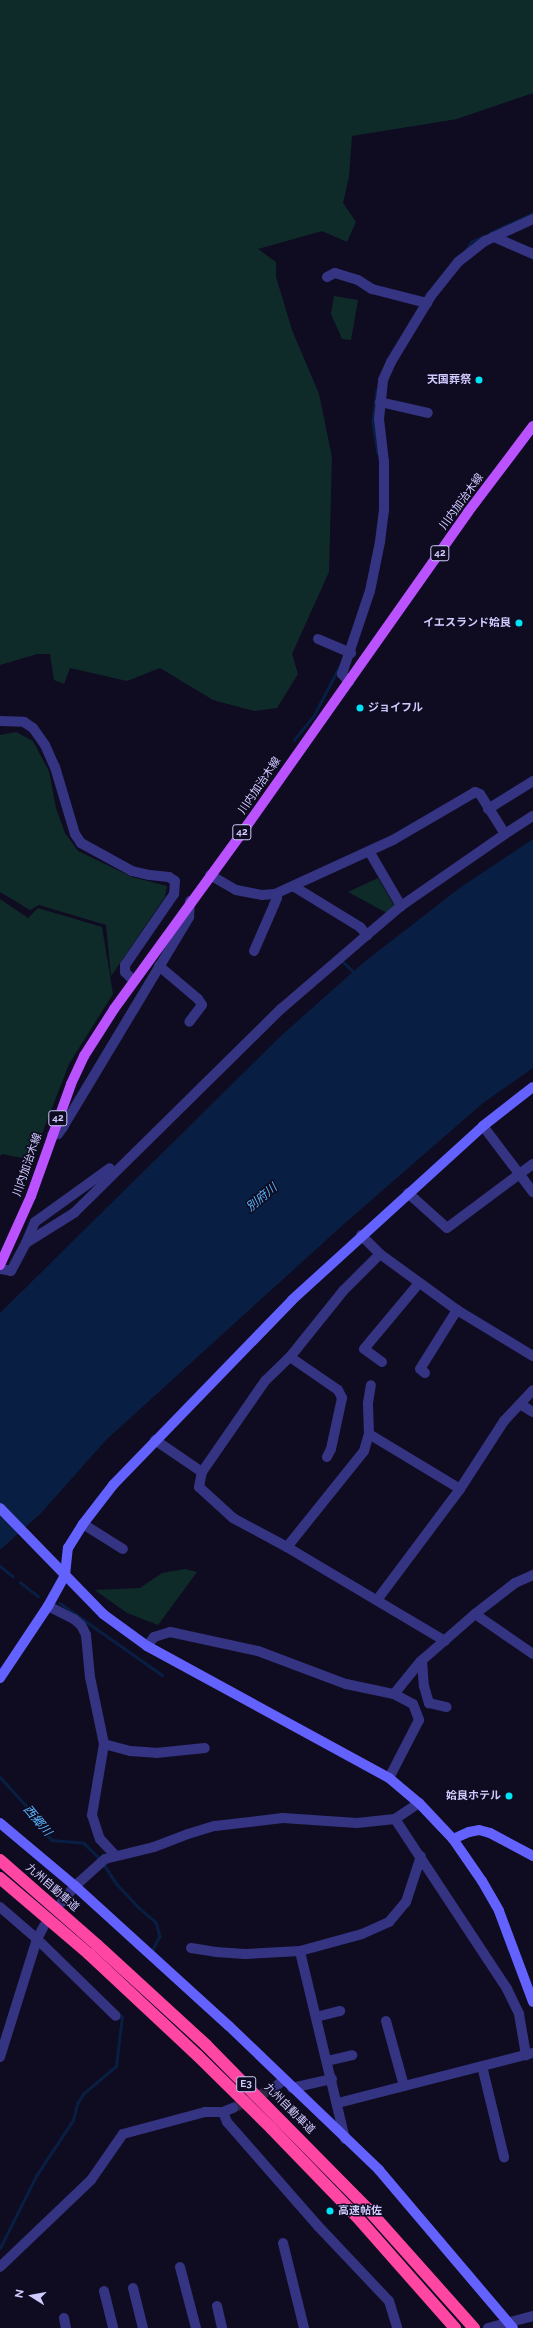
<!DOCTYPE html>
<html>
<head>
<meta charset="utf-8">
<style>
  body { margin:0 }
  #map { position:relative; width:533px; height:2328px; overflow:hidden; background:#0f0c21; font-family:Raleway,"Noto Sans JP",sans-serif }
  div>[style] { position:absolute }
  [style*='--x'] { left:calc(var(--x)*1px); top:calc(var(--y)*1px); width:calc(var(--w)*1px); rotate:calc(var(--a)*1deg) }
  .green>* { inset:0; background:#0e2b29 }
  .water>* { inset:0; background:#081f43 }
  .stream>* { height:2.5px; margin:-1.25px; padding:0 1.25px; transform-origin:1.25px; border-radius:1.25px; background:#081f43 }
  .street-tunnel>* { height:10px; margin-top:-5px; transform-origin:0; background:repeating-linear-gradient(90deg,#2c2942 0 10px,transparent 0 15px) }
  .street>* { height:10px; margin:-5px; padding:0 5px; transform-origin:5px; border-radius:5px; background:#353483 }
  .secondary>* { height:10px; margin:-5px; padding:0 5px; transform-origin:5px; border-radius:5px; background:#6362ff }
  .primary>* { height:10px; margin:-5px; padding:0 5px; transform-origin:5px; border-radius:5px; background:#bb52ff }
  .highway>* { height:12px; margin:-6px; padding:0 6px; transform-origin:6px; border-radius:6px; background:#ff46a3 }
  .dots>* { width:11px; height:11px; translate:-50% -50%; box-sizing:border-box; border:2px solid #0f0c21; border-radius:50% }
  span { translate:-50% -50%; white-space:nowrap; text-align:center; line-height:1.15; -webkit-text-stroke:3px #0f0c21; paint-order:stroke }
  .shield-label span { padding:1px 3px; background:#0f0c21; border:1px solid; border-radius:3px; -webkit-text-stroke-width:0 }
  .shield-label { font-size:10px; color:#d0cbff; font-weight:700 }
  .poi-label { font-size:11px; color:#d0cbff; font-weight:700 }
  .right { translate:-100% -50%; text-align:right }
  .left { translate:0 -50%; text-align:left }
  .street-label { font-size:11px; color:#d0cbff }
  .water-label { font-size:12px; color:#59b6ff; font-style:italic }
  .north { position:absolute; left:12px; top:2276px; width:40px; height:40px; -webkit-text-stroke:3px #0f0c21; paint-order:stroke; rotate:281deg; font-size:11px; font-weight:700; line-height:16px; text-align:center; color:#d0cbff }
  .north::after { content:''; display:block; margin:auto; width:14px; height:18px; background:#d0cbff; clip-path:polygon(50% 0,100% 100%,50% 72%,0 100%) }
</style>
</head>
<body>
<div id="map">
  <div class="green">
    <div style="clip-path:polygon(0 0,533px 0,533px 93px,457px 119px,352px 136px,349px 177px,343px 203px,356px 222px,347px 242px,322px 231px,258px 249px,276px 262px,276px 277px,292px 330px,319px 394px,332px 457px,329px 572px,292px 654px,298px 674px,277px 708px,254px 711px,213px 700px,160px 668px,127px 681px,70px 668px,64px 684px,54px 680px,50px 654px,37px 654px,0 665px)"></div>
    <div style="clip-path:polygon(334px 296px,358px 300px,351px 340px,342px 339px,331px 314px)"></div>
    <div style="clip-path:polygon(16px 732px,33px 741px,49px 771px,56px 808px,65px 833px,78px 851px,132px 877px,167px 886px,165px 897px,111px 976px,106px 925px,39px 905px,30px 910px,0 892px,0 735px)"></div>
    <div style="clip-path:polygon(378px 878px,395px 907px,387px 913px,348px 892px)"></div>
    <div style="clip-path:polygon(0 899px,28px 918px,38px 908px,102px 927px,113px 994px,69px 1064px,41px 1136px,27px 1159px,2px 1154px,0 1156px)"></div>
    <div style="clip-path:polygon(185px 1569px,197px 1572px,158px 1625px,127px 1613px,95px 1590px,140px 1588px,162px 1573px)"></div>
  </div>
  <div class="water">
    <div style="clip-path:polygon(533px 839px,533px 1068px,483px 1103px,345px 1223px,106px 1440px,41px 1513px,0 1550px,0 1313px,283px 1034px,363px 963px,461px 887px)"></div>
  </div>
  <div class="stream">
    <div style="--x:490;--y:233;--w:47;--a:-24.9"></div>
    <div style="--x:466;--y:250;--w:9;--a:-58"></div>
    <div style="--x:471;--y:242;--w:14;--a:-25"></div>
    <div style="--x:377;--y:390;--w:32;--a:97"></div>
    <div style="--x:373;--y:422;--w:31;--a:81"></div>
    <div style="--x:294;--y:740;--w:32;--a:-51"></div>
    <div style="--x:314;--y:715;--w:54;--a:-62.5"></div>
    <div style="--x:341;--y:960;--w:19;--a:43"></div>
    <div style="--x:0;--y:1566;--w:16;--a:38"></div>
    <div style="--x:20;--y:1582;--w:23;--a:38"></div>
    <div style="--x:60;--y:1603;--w:125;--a:35.2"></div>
    <div style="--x:0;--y:1777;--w:46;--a:47.6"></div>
    <div style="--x:31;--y:1811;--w:26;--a:58"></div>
    <div style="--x:45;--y:1833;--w:10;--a:45"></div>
    <div style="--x:52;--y:1840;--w:32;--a:5"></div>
    <div style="--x:84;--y:1843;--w:24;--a:45"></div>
    <div style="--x:105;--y:1866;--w:20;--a:57"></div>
    <div style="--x:116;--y:1883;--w:33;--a:47"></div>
    <div style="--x:138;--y:1907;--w:23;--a:40"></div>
    <div style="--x:156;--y:1922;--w:15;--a:74"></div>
    <div style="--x:160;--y:1936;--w:16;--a:117"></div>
    <div style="--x:0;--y:2248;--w:80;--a:-63.4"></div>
    <div style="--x:36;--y:2176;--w:67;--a:-56.5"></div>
    <div style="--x:73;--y:2120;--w:16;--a:-76"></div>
    <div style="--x:77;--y:2104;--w:12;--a:-59"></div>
    <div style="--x:83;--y:2094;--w:43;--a:-40.3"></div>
    <div style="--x:116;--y:2066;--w:50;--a:-83.2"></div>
  </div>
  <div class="street-tunnel">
    <div style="--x:233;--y:2108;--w:43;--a:-26"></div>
  </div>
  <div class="street">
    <div style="--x:494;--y:237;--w:43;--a:23.6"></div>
    <div style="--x:327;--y:277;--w:9;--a:-27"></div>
    <div style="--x:335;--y:273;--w:24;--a:17"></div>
    <div style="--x:358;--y:280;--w:17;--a:33"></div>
    <div style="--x:372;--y:289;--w:57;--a:14.3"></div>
    <div style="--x:380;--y:402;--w:49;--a:12.9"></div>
    <div style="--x:318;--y:639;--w:36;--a:23"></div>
    <div style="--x:349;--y:682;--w:11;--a:-131"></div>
    <div style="--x:342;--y:674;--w:88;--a:-71.4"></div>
    <div style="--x:370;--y:591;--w:50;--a:-78.5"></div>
    <div style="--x:380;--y:542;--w:31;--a:-83"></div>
    <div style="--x:384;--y:511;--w:49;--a:-90"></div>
    <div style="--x:384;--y:462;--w:43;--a:-96.6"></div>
    <div style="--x:379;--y:419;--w:39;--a:-84"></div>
    <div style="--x:383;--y:380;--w:20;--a:-66"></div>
    <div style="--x:391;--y:362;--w:77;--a:-58.8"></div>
    <div style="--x:431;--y:296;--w:43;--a:-51.5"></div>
    <div style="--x:458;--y:262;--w:34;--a:-38"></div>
    <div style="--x:485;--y:241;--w:53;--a:-24.6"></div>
    <div style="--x:0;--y:721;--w:24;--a:2"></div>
    <div style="--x:24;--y:722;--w:11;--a:34"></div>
    <div style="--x:33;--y:728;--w:21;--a:55"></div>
    <div style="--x:45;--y:745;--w:24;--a:66"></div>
    <div style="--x:55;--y:767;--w:70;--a:73.4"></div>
    <div style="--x:75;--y:834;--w:11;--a:56"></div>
    <div style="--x:81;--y:843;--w:58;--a:28.8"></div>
    <div style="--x:132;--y:871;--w:18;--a:13"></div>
    <div style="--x:150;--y:875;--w:19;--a:6"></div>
    <div style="--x:169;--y:877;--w:7;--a:34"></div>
    <div style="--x:175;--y:881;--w:13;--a:94"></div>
    <div style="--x:174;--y:894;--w:86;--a:124.6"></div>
    <div style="--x:125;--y:965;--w:7;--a:90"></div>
    <div style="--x:125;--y:972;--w:13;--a:45"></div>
    <div style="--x:488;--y:809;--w:53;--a:-31.9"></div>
    <div style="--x:369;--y:851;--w:64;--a:59.8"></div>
    <div style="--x:401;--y:906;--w:126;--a:-34.7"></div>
    <div style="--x:210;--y:875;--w:30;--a:30"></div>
    <div style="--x:236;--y:890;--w:26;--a:11"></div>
    <div style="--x:262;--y:895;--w:13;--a:-4"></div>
    <div style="--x:275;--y:894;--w:130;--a:-24.6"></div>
    <div style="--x:393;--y:840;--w:95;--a:-30.3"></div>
    <div style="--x:475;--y:792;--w:5;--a:22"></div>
    <div style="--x:480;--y:794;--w:47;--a:58"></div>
    <div style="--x:505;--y:834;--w:33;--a:-33"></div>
    <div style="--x:293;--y:886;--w:79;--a:31.5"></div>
    <div style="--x:360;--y:927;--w:11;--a:49"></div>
    <div style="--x:367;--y:935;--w:45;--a:-40.5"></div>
    <div style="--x:254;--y:951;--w:50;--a:-66.5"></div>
    <div style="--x:274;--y:905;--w:8;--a:-67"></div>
    <div style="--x:277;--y:898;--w:4;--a:-117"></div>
    <div style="--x:159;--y:966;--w:51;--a:40.2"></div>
    <div style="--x:198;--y:999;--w:7;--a:56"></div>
    <div style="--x:202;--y:1005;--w:21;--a:127"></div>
    <div style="--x:483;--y:1126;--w:83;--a:52.9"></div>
    <div style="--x:52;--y:1135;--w:6;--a:-9"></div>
    <div style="--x:58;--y:1134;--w:9;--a:-54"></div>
    <div style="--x:63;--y:1127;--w:245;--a:-59"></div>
    <div style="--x:189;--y:917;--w:16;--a:-86"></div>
    <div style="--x:408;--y:1193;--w:52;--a:41.9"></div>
    <div style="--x:447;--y:1228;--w:107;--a:-36.7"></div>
    <div style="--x:361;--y:1235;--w:27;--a:45"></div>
    <div style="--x:26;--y:1243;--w:23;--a:-67"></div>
    <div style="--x:35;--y:1222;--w:92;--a:-35.8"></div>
    <div style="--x:0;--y:1269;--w:11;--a:10"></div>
    <div style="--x:11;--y:1271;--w:32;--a:-62"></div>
    <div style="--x:26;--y:1243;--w:57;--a:-32"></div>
    <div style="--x:74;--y:1213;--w:291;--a:-44.6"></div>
    <div style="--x:281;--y:1009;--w:113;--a:-40.7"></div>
    <div style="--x:290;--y:1357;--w:58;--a:34.5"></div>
    <div style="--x:338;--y:1390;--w:9;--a:63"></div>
    <div style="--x:342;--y:1398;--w:52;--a:102.2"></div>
    <div style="--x:331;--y:1449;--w:9;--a:117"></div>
    <div style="--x:382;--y:1362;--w:22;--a:-144"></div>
    <div style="--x:364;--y:1349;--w:86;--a:-50.2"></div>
    <div style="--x:425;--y:1373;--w:6;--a:-141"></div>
    <div style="--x:420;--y:1369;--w:70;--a:-57.9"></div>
    <div style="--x:520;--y:1404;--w:15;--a:32"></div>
    <div style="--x:369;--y:1434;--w:106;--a:31.1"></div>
    <div style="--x:155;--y:1440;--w:57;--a:34.2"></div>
    <div style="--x:83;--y:1524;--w:47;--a:32"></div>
    <div style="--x:287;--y:1547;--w:123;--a:-51.3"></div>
    <div style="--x:364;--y:1451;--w:18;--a:-74"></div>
    <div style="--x:369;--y:1434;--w:31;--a:-92"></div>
    <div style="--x:368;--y:1403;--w:18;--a:-81"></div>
    <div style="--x:377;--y:1600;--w:139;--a:-53.2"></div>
    <div style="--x:460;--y:1489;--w:81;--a:-57.1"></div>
    <div style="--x:504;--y:1421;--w:42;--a:-46.9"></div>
    <div style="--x:48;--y:1606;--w:29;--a:27"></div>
    <div style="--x:74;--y:1619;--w:9;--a:41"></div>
    <div style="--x:81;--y:1625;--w:11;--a:63"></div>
    <div style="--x:86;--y:1635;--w:42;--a:84.6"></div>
    <div style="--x:90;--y:1677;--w:68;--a:78.2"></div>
    <div style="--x:104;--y:1744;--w:72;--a:99.6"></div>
    <div style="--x:92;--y:1815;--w:25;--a:72"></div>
    <div style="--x:100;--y:1839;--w:23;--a:47"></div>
    <div style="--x:475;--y:1614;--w:70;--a:34.6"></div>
    <div style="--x:445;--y:1641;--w:184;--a:-149.3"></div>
    <div style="--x:287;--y:1547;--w:61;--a:-151.8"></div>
    <div style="--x:233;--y:1518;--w:46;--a:-137.6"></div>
    <div style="--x:199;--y:1487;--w:15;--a:-79"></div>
    <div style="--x:202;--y:1472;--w:111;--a:-55.3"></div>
    <div style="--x:265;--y:1381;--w:35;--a:-44"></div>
    <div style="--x:290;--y:1357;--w:85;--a:-51.2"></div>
    <div style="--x:343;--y:1291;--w:52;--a:-45"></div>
    <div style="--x:380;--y:1254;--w:95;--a:36"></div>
    <div style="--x:457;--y:1310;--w:89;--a:31.2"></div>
    <div style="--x:147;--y:1646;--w:11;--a:-52"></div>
    <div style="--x:154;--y:1637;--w:17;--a:-17"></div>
    <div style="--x:170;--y:1632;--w:90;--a:12.2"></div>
    <div style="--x:258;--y:1651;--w:94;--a:20.6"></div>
    <div style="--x:346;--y:1684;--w:49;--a:11.8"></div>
    <div style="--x:394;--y:1694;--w:21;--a:28"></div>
    <div style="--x:413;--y:1704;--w:17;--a:69"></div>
    <div style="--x:419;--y:1720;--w:65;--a:117.3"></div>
    <div style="--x:422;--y:1660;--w:26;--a:86"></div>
    <div style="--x:424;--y:1686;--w:18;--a:74"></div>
    <div style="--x:429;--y:1703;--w:18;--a:13"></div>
    <div style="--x:394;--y:1694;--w:41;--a:-50.9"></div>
    <div style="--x:420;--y:1662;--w:73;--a:-41.1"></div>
    <div style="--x:475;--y:1614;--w:51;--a:-37.8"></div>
    <div style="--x:515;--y:1583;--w:20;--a:-24"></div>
    <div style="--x:104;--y:1744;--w:27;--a:15"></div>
    <div style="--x:130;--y:1751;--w:26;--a:4"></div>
    <div style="--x:156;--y:1753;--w:49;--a:-5.8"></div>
    <div style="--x:395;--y:1819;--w:204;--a:56.6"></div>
    <div style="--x:507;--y:1989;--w:28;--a:64"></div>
    <div style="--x:519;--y:2014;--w:42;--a:80.3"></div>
    <div style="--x:62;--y:1902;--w:21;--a:-51"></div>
    <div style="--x:75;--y:1886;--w:40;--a:-42"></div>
    <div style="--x:105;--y:1859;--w:50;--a:-13.8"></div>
    <div style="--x:154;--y:1847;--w:36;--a:-21"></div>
    <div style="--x:188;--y:1834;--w:28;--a:-17"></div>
    <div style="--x:215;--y:1826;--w:68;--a:-6.7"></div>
    <div style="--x:283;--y:1818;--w:74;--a:3.9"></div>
    <div style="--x:357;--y:1823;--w:38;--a:-6"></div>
    <div style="--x:395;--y:1819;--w:29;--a:-34"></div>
    <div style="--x:0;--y:1907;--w:49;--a:40.9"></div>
    <div style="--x:37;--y:1939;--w:110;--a:44.3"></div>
    <div style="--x:191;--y:1948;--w:25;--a:9"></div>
    <div style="--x:216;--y:1952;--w:29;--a:4"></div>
    <div style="--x:245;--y:1954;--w:55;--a:-3.1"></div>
    <div style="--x:316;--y:2017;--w:25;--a:-14"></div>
    <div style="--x:386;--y:2021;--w:67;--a:74.5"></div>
    <div style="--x:0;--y:2057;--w:124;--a:-72.6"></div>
    <div style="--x:37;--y:1939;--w:15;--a:-62"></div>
    <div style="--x:327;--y:2061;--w:26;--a:-13"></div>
    <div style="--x:482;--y:2066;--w:94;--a:76.4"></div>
    <div style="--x:292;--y:2088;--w:41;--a:-12.7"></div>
    <div style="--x:272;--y:2089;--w:15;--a:-37"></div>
    <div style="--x:338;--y:2103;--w:201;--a:-14.4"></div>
    <div style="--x:223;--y:2112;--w:11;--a:-22"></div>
    <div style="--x:345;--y:2139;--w:193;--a:-103.5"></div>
    <div style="--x:300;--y:1951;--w:64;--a:-15.3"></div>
    <div style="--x:362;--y:1934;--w:30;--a:-24"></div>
    <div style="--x:389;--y:1922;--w:26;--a:-50"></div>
    <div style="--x:406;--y:1902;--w:48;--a:-71.9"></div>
    <div style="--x:283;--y:2243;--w:88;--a:76.1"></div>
    <div style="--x:0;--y:2267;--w:126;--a:-43.7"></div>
    <div style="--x:91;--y:2180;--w:56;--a:-55.2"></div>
    <div style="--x:123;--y:2134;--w:85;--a:-15"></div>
    <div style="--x:205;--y:2112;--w:18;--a:0"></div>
    <div style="--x:223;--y:2112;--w:11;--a:68"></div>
    <div style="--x:227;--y:2122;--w:138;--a:48.8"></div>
    <div style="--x:318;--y:2226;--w:103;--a:46.6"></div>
    <div style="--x:389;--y:2301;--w:28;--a:73"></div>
    <div style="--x:180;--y:2267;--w:63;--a:75.3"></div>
    <div style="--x:133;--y:2288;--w:41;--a:76"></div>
    <div style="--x:104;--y:2291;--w:38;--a:76"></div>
    <div style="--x:217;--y:2306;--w:23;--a:77"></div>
    <div style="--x:64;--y:2318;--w:10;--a:79"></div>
    <div style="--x:488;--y:2328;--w:47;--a:-14.9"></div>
  </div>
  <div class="secondary">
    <div style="--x:0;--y:1508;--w:148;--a:45.8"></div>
    <div style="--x:103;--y:1614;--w:54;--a:36"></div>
    <div style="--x:147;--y:1646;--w:276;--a:28.6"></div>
    <div style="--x:389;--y:1778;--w:39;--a:40"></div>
    <div style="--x:419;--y:1803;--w:50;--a:46.6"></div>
    <div style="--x:453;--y:1839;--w:51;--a:55.4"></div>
    <div style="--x:482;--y:1881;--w:34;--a:60"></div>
    <div style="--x:499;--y:1911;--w:97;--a:69.5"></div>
    <div style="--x:0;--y:1678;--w:87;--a:-56.3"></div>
    <div style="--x:48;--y:1606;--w:35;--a:-61"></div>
    <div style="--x:65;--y:1575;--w:27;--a:-84"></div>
    <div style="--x:68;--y:1548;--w:28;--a:-58"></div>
    <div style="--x:83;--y:1524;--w:49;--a:-52.4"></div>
    <div style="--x:113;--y:1485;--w:257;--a:-45.9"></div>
    <div style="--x:292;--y:1300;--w:258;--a:-42.3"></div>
    <div style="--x:483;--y:1126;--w:63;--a:-38"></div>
    <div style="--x:0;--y:1823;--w:98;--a:40"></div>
    <div style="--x:75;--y:1886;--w:208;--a:42.3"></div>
    <div style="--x:229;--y:2026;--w:208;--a:43.8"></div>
    <div style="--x:379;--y:2170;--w:207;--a:49.7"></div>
    <div style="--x:453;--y:1839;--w:17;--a:-24"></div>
    <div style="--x:469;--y:1832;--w:10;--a:-11"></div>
    <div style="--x:479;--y:1830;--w:11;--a:15"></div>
    <div style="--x:490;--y:1833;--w:49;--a:28.1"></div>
  </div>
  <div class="primary">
    <div style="--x:0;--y:1265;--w:76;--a:-65.8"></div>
    <div style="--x:31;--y:1196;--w:119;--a:-70.3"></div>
    <div style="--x:71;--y:1084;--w:31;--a:-65"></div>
    <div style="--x:84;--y:1056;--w:56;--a:-57.4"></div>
    <div style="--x:114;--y:1009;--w:225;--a:-54"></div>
    <div style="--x:246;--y:827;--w:385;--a:-54.8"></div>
    <div style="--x:468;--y:512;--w:108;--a:-52.9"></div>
  </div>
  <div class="highway">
    <div style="--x:0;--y:1860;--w:129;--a:41.2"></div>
    <div style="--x:97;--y:1945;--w:148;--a:42.5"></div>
    <div style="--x:206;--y:2045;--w:229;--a:45.4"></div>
    <div style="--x:367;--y:2208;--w:161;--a:48.3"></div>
    <div style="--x:0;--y:1878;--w:117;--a:40.5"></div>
    <div style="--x:89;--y:1954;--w:149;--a:43.1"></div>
    <div style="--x:198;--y:2056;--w:103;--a:44.6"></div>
    <div style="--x:271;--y:2128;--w:125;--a:46"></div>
    <div style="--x:358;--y:2218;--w:147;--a:48.6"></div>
  </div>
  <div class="dots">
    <div style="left:479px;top:380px;background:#00e3f6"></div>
    <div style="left:519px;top:623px;background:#00e3f6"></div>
    <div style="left:360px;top:708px;background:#00e3f6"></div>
    <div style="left:509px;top:1796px;background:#00e3f6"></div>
    <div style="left:330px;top:2211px;background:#00e3f6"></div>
  </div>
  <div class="shield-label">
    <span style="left:440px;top:553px">42</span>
    <span style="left:242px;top:832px">42</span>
    <span style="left:58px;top:1118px">42</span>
    <span style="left:246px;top:2084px">E3</span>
  </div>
  <div class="poi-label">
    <span class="right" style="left:471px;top:380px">天国葬祭</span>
    <span class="right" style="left:511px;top:623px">イエスランド姶良</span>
    <span class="left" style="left:368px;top:708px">ジョイフル</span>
    <span class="right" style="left:501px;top:1796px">姶良ホテル</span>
    <span class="left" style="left:338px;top:2211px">高速帖佐</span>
  </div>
  <div class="street-label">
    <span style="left:462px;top:502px;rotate:-54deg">川内加治木線</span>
    <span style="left:260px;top:786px;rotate:-56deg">川内加治木線</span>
    <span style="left:28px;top:1165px;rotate:-71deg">川内加治木線</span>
    <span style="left:52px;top:1888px;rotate:41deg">九州自動車道</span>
    <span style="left:289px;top:2109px;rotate:45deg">九州自動車道</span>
  </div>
  <div class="water-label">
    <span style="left:262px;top:1198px;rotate:-40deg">別府川</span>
    <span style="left:37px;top:1821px;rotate:50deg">西郷川</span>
  </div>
  <div class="north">N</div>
</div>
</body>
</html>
